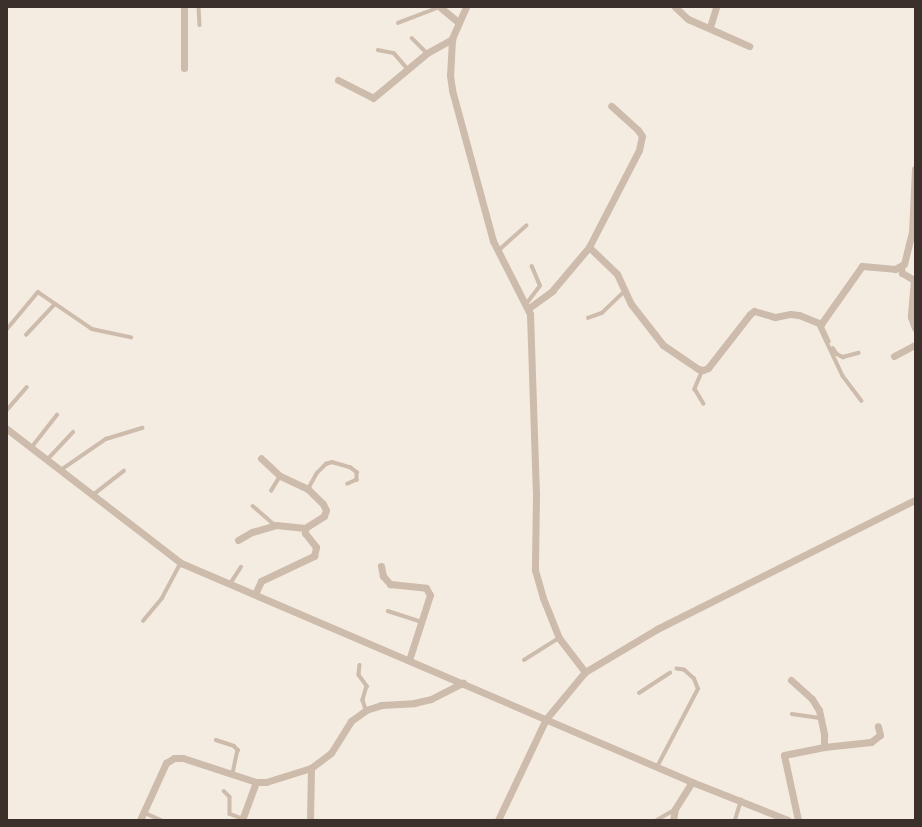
<!DOCTYPE html>
<html>
<head>
<meta charset="utf-8">
<style>
  body { margin:0 }
  #map { position:relative; width:922px; height:827px; overflow:hidden; background:#f4ebe1; font-family:Montserrat,sans-serif }
  div>[style] { position:absolute }
  [style*='--x'] { left:calc(var(--x)*1px); top:calc(var(--y)*1px); width:calc(var(--w)*1px); rotate:calc(var(--a)*1deg) }
  .service>* { height:3.5px; margin:-1.75px; padding:0 1.75px; transform-origin:1.75px; border-radius:1.75px; background:#cdbbac }
  .minor>* { height:7px; margin:-3.5px; padding:0 3.5px; transform-origin:3.5px; border-radius:3.5px; background:#cdbbac }
  span { translate:-50% -50%; white-space:nowrap; text-align:center; line-height:1.15; -webkit-text-stroke:3px #fbf5ee; paint-order:stroke }
  .frame { position:absolute; inset:0; border:8px solid #3b302b; pointer-events:none }
</style>
</head>
<body>
<div id="map">
  <div class="service">
    <div style="--x:199;--y:7;--w:18;--a:87"></div>
    <div style="--x:398;--y:23;--w:45;--a:-20.9"></div>
    <div style="--x:412;--y:38;--w:21;--a:45"></div>
    <div style="--x:378;--y:50;--w:16;--a:11"></div>
    <div style="--x:394;--y:53;--w:21;--a:49"></div>
    <div style="--x:498;--y:251;--w:38;--a:-42"></div>
    <div style="--x:527;--y:303;--w:21;--a:-53"></div>
    <div style="--x:540;--y:286;--w:21;--a:-113"></div>
    <div style="--x:588;--y:318;--w:15;--a:-20"></div>
    <div style="--x:602;--y:313;--w:32;--a:-44"></div>
    <div style="--x:821;--y:324;--w:19;--a:65"></div>
    <div style="--x:819;--y:325;--w:56;--a:64.8"></div>
    <div style="--x:843;--y:376;--w:31;--a:53"></div>
    <div style="--x:7;--y:329;--w:48;--a:-50"></div>
    <div style="--x:38;--y:292;--w:65;--a:34.4"></div>
    <div style="--x:92;--y:329;--w:40;--a:12"></div>
    <div style="--x:26;--y:335;--w:42;--a:-46.9"></div>
    <div style="--x:833;--y:348;--w:7;--a:56"></div>
    <div style="--x:837;--y:354;--w:7;--a:27"></div>
    <div style="--x:843;--y:357;--w:16;--a:-15"></div>
    <div style="--x:703;--y:370;--w:21;--a:113"></div>
    <div style="--x:695;--y:389;--w:17;--a:59"></div>
    <div style="--x:7;--y:410;--w:30;--a:-49"></div>
    <div style="--x:31;--y:448;--w:42;--a:-51.8"></div>
    <div style="--x:47;--y:460;--w:38;--a:-47"></div>
    <div style="--x:61;--y:470;--w:55;--a:-34.6"></div>
    <div style="--x:106;--y:439;--w:38;--a:-17"></div>
    <div style="--x:308;--y:489;--w:18;--a:-61"></div>
    <div style="--x:317;--y:473;--w:13;--a:-45"></div>
    <div style="--x:326;--y:464;--w:6;--a:-18"></div>
    <div style="--x:332;--y:462;--w:19;--a:16"></div>
    <div style="--x:350;--y:467;--w:9;--a:36"></div>
    <div style="--x:357;--y:472;--w:8;--a:90"></div>
    <div style="--x:357;--y:480;--w:10;--a:156"></div>
    <div style="--x:271;--y:491;--w:17;--a:-59"></div>
    <div style="--x:93;--y:495;--w:39;--a:-38"></div>
    <div style="--x:253;--y:506;--w:29;--a:41"></div>
    <div style="--x:230;--y:584;--w:20;--a:-57"></div>
    <div style="--x:388;--y:611;--w:35;--a:18"></div>
    <div style="--x:143;--y:621;--w:30;--a:-50"></div>
    <div style="--x:162;--y:598;--w:40;--a:-62"></div>
    <div style="--x:524;--y:660;--w:41;--a:-32.2"></div>
    <div style="--x:360;--y:665;--w:10;--a:96"></div>
    <div style="--x:359;--y:675;--w:14;--a:54"></div>
    <div style="--x:367;--y:686;--w:15;--a:106"></div>
    <div style="--x:363;--y:700;--w:10;--a:73"></div>
    <div style="--x:639;--y:693;--w:37;--a:-33"></div>
    <div style="--x:792;--y:714;--w:28;--a:8"></div>
    <div style="--x:216;--y:740;--w:19;--a:18"></div>
    <div style="--x:234;--y:746;--w:6;--a:45"></div>
    <div style="--x:238;--y:750;--w:25;--a:102"></div>
    <div style="--x:657;--y:767;--w:88;--a:-62.3"></div>
    <div style="--x:698;--y:689;--w:11;--a:-112"></div>
    <div style="--x:694;--y:679;--w:13;--a:-138"></div>
    <div style="--x:684;--y:670;--w:7;--a:-172"></div>
    <div style="--x:224;--y:791;--w:8;--a:45"></div>
    <div style="--x:230;--y:797;--w:17;--a:90"></div>
    <div style="--x:230;--y:814;--w:14;--a:21"></div>
    <div style="--x:143;--y:812;--w:20;--a:24"></div>
    <div style="--x:657;--y:820;--w:20;--a:-30"></div>
    <div style="--x:735;--y:820;--w:21;--a:-73"></div>
  </div>
  <div class="minor">
    <div style="--x:440;--y:7;--w:23;--a:40"></div>
    <div style="--x:466;--y:7;--w:35;--a:114"></div>
    <div style="--x:452;--y:39;--w:36;--a:93"></div>
    <div style="--x:450;--y:75;--w:15;--a:82"></div>
    <div style="--x:452;--y:90;--w:156;--a:74.8"></div>
    <div style="--x:493;--y:241;--w:82;--a:63.1"></div>
    <div style="--x:530;--y:314;--w:180;--a:88.1"></div>
    <div style="--x:536;--y:494;--w:76;--a:90.8"></div>
    <div style="--x:535;--y:570;--w:29;--a:74"></div>
    <div style="--x:543;--y:598;--w:43;--a:68.2"></div>
    <div style="--x:559;--y:638;--w:43;--a:52.6"></div>
    <div style="--x:675;--y:7;--w:18;--a:43"></div>
    <div style="--x:688;--y:19;--w:67;--a:23.9"></div>
    <div style="--x:710;--y:27;--w:21;--a:-73"></div>
    <div style="--x:184;--y:68;--w:61;--a:-90"></div>
    <div style="--x:338;--y:80;--w:39;--a:27"></div>
    <div style="--x:373;--y:98;--w:70;--a:-39.8"></div>
    <div style="--x:427;--y:53;--w:29;--a:-29"></div>
    <div style="--x:589;--y:247;--w:39;--a:44"></div>
    <div style="--x:617;--y:274;--w:33;--a:65"></div>
    <div style="--x:631;--y:304;--w:52;--a:52"></div>
    <div style="--x:663;--y:345;--w:42;--a:34.4"></div>
    <div style="--x:698;--y:369;--w:5;--a:11"></div>
    <div style="--x:703;--y:370;--w:5;--a:-22"></div>
    <div style="--x:708;--y:368;--w:68;--a:-52.1"></div>
    <div style="--x:750;--y:314;--w:5;--a:-37"></div>
    <div style="--x:754;--y:311;--w:22;--a:16"></div>
    <div style="--x:775;--y:317;--w:15;--a:-11"></div>
    <div style="--x:790;--y:314;--w:9;--a:6"></div>
    <div style="--x:799;--y:315;--w:24;--a:22"></div>
    <div style="--x:821;--y:324;--w:71;--a:-54.7"></div>
    <div style="--x:862;--y:266;--w:33;--a:5"></div>
    <div style="--x:895;--y:269;--w:10;--a:-29"></div>
    <div style="--x:904;--y:264;--w:32;--a:-76"></div>
    <div style="--x:912;--y:233;--w:64;--a:-87.3"></div>
    <div style="--x:901;--y:268;--w:5;--a:79"></div>
    <div style="--x:902;--y:273;--w:14;--a:30"></div>
    <div style="--x:914;--y:280;--w:37;--a:95"></div>
    <div style="--x:911;--y:317;--w:12;--a:70"></div>
    <div style="--x:529;--y:308;--w:29;--a:-36"></div>
    <div style="--x:552;--y:291;--w:57;--a:-49.9"></div>
    <div style="--x:589;--y:247;--w:109;--a:-62.7"></div>
    <div style="--x:639;--y:150;--w:14;--a:-78"></div>
    <div style="--x:642;--y:136;--w:7;--a:-124"></div>
    <div style="--x:638;--y:130;--w:36;--a:-138"></div>
    <div style="--x:894;--y:356;--w:24;--a:-28"></div>
    <div style="--x:7;--y:429;--w:220;--a:37.6"></div>
    <div style="--x:181;--y:563;--w:556;--a:23.2"></div>
    <div style="--x:692;--y:782;--w:103;--a:21.6"></div>
    <div style="--x:238;--y:540;--w:16;--a:-30"></div>
    <div style="--x:252;--y:532;--w:25;--a:-16"></div>
    <div style="--x:276;--y:525;--w:29;--a:6"></div>
    <div style="--x:381;--y:566;--w:10;--a:79"></div>
    <div style="--x:383;--y:576;--w:11;--a:49"></div>
    <div style="--x:390;--y:584;--w:36;--a:6"></div>
    <div style="--x:426;--y:588;--w:8;--a:60"></div>
    <div style="--x:430;--y:595;--w:68;--a:107.9"></div>
    <div style="--x:255;--y:594;--w:14;--a:-65"></div>
    <div style="--x:261;--y:581;--w:59;--a:-25.3"></div>
    <div style="--x:314;--y:556;--w:9;--a:-77"></div>
    <div style="--x:316;--y:547;--w:18;--a:-128"></div>
    <div style="--x:305;--y:533;--w:5;--a:-90"></div>
    <div style="--x:305;--y:528;--w:22;--a:-32"></div>
    <div style="--x:324;--y:516;--w:6;--a:-72"></div>
    <div style="--x:326;--y:510;--w:7;--a:-117"></div>
    <div style="--x:323;--y:504;--w:21;--a:-135"></div>
    <div style="--x:308;--y:489;--w:31;--a:-155"></div>
    <div style="--x:280;--y:476;--w:26;--a:-137"></div>
    <div style="--x:791;--y:680;--w:28;--a:42"></div>
    <div style="--x:812;--y:699;--w:13;--a:58"></div>
    <div style="--x:819;--y:710;--w:25;--a:78"></div>
    <div style="--x:824;--y:734;--w:13;--a:90"></div>
    <div style="--x:140;--y:820;--w:63;--a:-65.5"></div>
    <div style="--x:166;--y:763;--w:9;--a:-32"></div>
    <div style="--x:174;--y:758;--w:9;--a:0"></div>
    <div style="--x:183;--y:758;--w:77;--a:18.2"></div>
    <div style="--x:256;--y:782;--w:10;--a:0"></div>
    <div style="--x:266;--y:782;--w:47;--a:-17.3"></div>
    <div style="--x:311;--y:768;--w:25;--a:-37"></div>
    <div style="--x:331;--y:753;--w:38;--a:-58"></div>
    <div style="--x:351;--y:721;--w:19;--a:-36"></div>
    <div style="--x:366;--y:710;--w:16;--a:-18"></div>
    <div style="--x:381;--y:705;--w:33;--a:-3"></div>
    <div style="--x:414;--y:703;--w:17;--a:-13"></div>
    <div style="--x:431;--y:699;--w:36;--a:-27"></div>
    <div style="--x:242;--y:820;--w:40;--a:-69.8"></div>
    <div style="--x:310;--y:820;--w:52;--a:-88.9"></div>
    <div style="--x:498;--y:820;--w:112;--a:-64.6"></div>
    <div style="--x:546;--y:719;--w:61;--a:-50.3"></div>
    <div style="--x:585;--y:672;--w:84;--a:-30.8"></div>
    <div style="--x:657;--y:629;--w:288;--a:-26.6"></div>
    <div style="--x:673;--y:820;--w:11;--a:-80"></div>
    <div style="--x:675;--y:809;--w:32;--a:-58"></div>
    <div style="--x:798;--y:820;--w:66;--a:-102.2"></div>
    <div style="--x:784;--y:755;--w:41;--a:-11.3"></div>
    <div style="--x:824;--y:747;--w:47;--a:-6.1"></div>
    <div style="--x:871;--y:742;--w:11;--a:-38"></div>
    <div style="--x:880;--y:735;--w:9;--a:-103"></div>
  </div>
  <div class="frame"></div>
</div>
</body>
</html>
